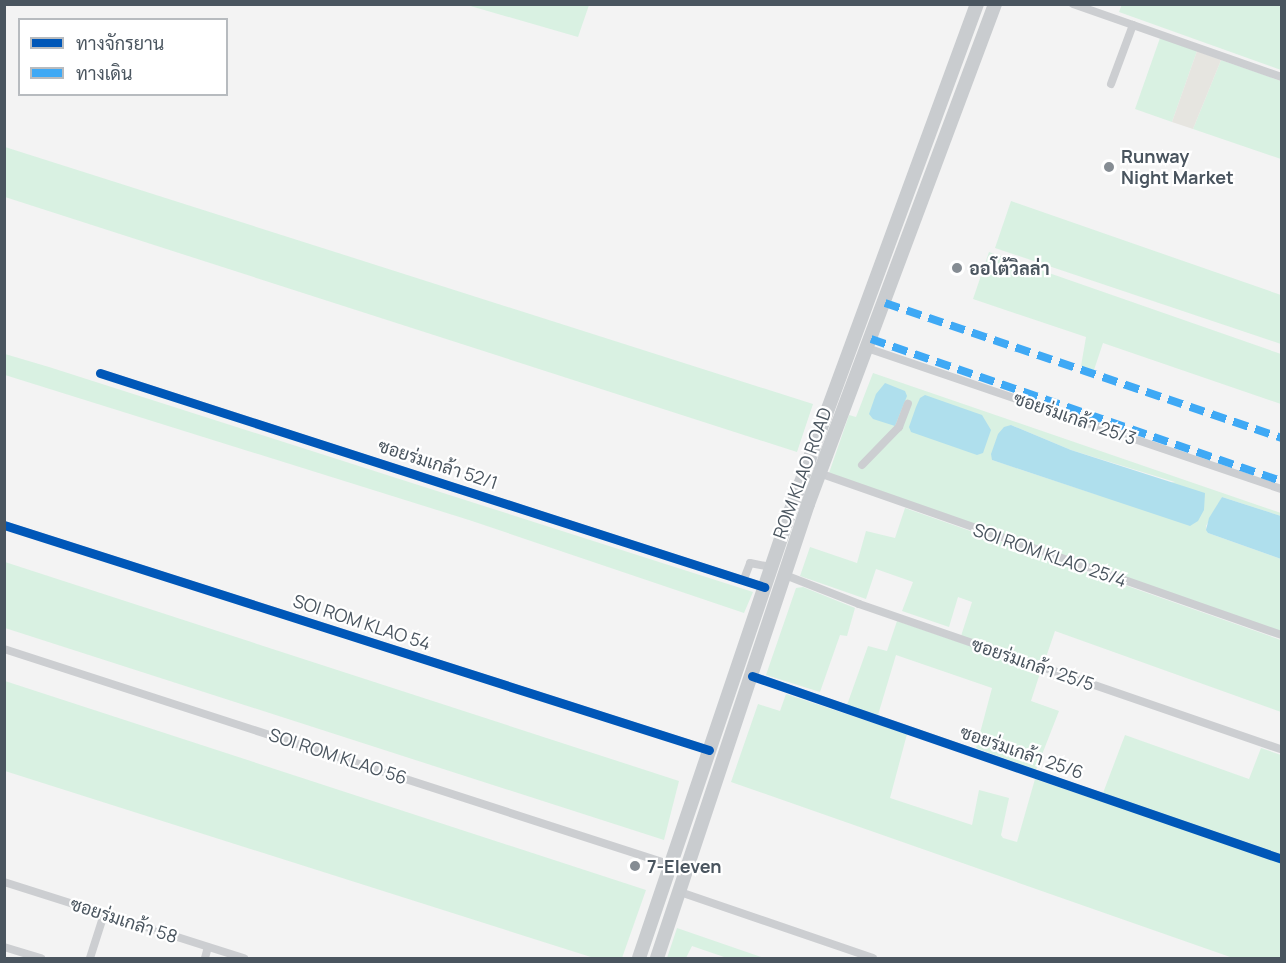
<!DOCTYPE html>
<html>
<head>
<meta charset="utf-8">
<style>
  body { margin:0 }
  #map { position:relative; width:1286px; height:963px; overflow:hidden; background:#f3f3f3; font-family:Manrope,Sarabun,sans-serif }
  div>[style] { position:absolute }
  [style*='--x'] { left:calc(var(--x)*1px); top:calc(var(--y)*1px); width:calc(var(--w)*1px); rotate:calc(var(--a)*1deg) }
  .green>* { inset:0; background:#d9f1e2 }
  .sand>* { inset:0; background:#e6e5e0 }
  .water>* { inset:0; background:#afdfed }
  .minor>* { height:8px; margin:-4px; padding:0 4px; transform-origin:4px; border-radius:4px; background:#ccced1 }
  .primary>* { height:14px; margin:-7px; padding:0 7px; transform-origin:7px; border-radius:7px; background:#c9cccf }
  .quiet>* { height:8px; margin-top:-4px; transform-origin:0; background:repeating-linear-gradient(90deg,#3fa9f5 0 15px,transparent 0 23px) }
  .cycleway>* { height:9px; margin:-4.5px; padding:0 4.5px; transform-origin:4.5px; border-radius:4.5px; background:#0057b8 }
  .dots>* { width:16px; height:16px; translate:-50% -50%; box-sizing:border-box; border:3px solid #fff; border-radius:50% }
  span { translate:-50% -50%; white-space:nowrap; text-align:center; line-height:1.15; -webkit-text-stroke:4.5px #fff; paint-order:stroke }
  .poi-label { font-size:18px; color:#4a555f; font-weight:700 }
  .left { translate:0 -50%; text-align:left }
  .street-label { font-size:18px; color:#4a555f }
  .frame { position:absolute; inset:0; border:6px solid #4a555f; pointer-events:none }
  .legend { position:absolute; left:18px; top:18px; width:210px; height:78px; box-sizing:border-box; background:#fff; border:2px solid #b7bbbf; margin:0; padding:8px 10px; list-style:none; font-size:18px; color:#4a555f }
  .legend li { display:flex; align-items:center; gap:12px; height:30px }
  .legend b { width:30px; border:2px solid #b7bbbf }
</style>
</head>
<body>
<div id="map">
  <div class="green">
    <div style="clip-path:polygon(1122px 4px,1281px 5px,1281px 70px,1119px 12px)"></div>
    <div style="clip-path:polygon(467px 5px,588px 4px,589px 5px,578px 37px)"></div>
    <div style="clip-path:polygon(1160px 38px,1197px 51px,1172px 122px,1135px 109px)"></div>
    <div style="clip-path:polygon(1221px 60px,1281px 81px,1281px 159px,1193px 129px)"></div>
    <div style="clip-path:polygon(5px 147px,813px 404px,797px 452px,5px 197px)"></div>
    <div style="clip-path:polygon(1011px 201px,1281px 295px,1281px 344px,995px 248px)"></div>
    <div style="clip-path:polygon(989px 252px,1281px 354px,1281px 404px,1103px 343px,1094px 370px,1081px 366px,1086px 337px,973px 299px)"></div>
    <div style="clip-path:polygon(5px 354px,49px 367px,753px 592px,744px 613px,469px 520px,5px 375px)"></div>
    <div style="clip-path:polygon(evenodd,873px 373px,1281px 513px,1281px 516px,1222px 497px,1206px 526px,1208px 533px,1281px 559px,1281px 632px,829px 473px,849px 415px,856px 417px,873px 373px,1011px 425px,1071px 450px,1175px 482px,1098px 495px,992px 460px,1011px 425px)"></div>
    <div style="clip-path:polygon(905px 508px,1281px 640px,1281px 712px,1055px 631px,1044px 663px,961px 636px,972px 602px,958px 597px,949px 627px,902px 611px,913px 582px,876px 569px,866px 599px,800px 576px,810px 547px,857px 563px,866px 531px,895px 538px)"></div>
    <div style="clip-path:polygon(5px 562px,679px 781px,664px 840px,5px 628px)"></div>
    <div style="clip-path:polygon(803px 587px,855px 608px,847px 636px,840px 635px,820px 692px,766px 675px,796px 588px)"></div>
    <div style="clip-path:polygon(897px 621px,1041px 670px,1031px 701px,1059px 711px,1036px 770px,976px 748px,992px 688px,896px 655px,878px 715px,847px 705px,868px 646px,887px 651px)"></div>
    <div style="clip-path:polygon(5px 681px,646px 890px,622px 958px,594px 958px,5px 771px)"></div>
    <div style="clip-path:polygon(786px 694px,907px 734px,890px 798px,972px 825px,979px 790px,1009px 798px,1001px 835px,1003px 838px,1017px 842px,1035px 779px,1100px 801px,1125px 735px,1249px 779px,1261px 748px,1281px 755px,1281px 958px,1233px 958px,731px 782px,758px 704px,780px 711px)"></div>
    <div style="clip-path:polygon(677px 928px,764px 958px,727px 958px,692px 946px,686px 958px,667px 958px)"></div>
  </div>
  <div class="sand">
    <div style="clip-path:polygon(1197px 51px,1221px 60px,1193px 129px,1172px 122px)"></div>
  </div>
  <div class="water">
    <div style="clip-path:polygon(885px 383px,905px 391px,907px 396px,895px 426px,873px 419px,869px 414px,876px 394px)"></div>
    <div style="clip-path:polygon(925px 395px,982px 415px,991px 430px,983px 453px,977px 455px,911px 432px,909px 427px,916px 407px,920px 398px)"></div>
    <div style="clip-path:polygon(1011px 425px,1071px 450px,1205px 493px,1204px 510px,1198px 521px,1190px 526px,992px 460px,991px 454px,998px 434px,1004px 427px)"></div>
    <div style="clip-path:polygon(1222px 497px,1281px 516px,1281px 559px,1208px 533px,1206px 530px,1209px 518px)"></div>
  </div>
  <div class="minor">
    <div style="--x:1073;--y:4;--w:221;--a:19.3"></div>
    <div style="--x:1111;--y:84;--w:63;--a:-69.6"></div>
    <div style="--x:867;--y:348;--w:438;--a:18.8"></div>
    <div style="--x:100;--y:373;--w:698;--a:17.86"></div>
    <div style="--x:862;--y:465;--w:53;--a:-45.8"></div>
    <div style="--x:899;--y:427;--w:25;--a:-69"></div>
    <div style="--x:819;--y:473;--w:491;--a:19.3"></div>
    <div style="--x:4;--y:525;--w:740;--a:17.7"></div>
    <div style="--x:785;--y:575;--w:79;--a:21.4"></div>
    <div style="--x:859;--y:604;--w:447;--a:19"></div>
    <div style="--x:744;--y:579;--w:17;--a:-69"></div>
    <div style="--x:750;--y:563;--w:21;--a:11"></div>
    <div style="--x:4;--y:649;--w:701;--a:17.94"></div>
    <div style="--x:752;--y:676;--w:561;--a:19.05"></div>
    <div style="--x:4;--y:882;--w:252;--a:17.6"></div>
    <div style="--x:680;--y:892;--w:204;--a:18.9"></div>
    <div style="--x:4;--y:947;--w:39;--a:17"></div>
    <div style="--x:90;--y:958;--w:46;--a:-72.3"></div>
    <div style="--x:205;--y:958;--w:11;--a:-75"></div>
  </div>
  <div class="primary">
    <div style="--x:639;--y:958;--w:459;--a:-71.3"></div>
    <div style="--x:786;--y:523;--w:553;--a:-69.8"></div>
    <div style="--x:657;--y:958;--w:478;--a:-71.6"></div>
    <div style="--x:808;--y:504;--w:534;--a:-69.49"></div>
  </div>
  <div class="quiet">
    <div style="--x:885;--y:303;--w:419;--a:18.8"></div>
    <div style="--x:871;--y:339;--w:435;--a:19.1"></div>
  </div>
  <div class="cycleway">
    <div style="--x:100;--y:373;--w:698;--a:17.86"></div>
    <div style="--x:4;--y:525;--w:740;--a:17.7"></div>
    <div style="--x:752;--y:676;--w:561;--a:19.05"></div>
  </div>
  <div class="dots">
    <div style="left:1109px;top:167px;background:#858c93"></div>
    <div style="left:957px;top:268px;background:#858c93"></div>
    <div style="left:635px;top:866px;background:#858c93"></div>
  </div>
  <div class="poi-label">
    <span class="left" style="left:1121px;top:167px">Runway<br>Night Market</span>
    <span class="left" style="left:969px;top:268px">ออโต้วิลล่า</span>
    <span class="left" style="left:647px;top:866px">7-Eleven</span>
  </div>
  <div class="street-label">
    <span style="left:1075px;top:418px;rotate:19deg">ซอยร่มเกล้า 25/3</span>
    <span style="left:438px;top:464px;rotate:18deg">ซอยร่มเกล้า 52/1</span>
    <span style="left:802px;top:473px;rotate:-70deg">ROM KLAO ROAD</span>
    <span style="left:1050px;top:555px;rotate:19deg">SOI ROM KLAO 25/4</span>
    <span style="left:362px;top:622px;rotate:18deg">SOI ROM KLAO 54</span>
    <span style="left:1033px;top:664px;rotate:19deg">ซอยร่มเกล้า 25/5</span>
    <span style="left:1022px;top:752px;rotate:19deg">ซอยร่มเกล้า 25/6</span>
    <span style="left:338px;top:756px;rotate:18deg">SOI ROM KLAO 56</span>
    <span style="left:124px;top:920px;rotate:18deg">ซอยร่มเกล้า 58</span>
  </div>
  <div class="frame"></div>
  <ul class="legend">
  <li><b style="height:8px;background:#0057b8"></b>ทางจักรยาน</li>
  <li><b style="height:8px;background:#3fa9f5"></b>ทางเดิน</li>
  </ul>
</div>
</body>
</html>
